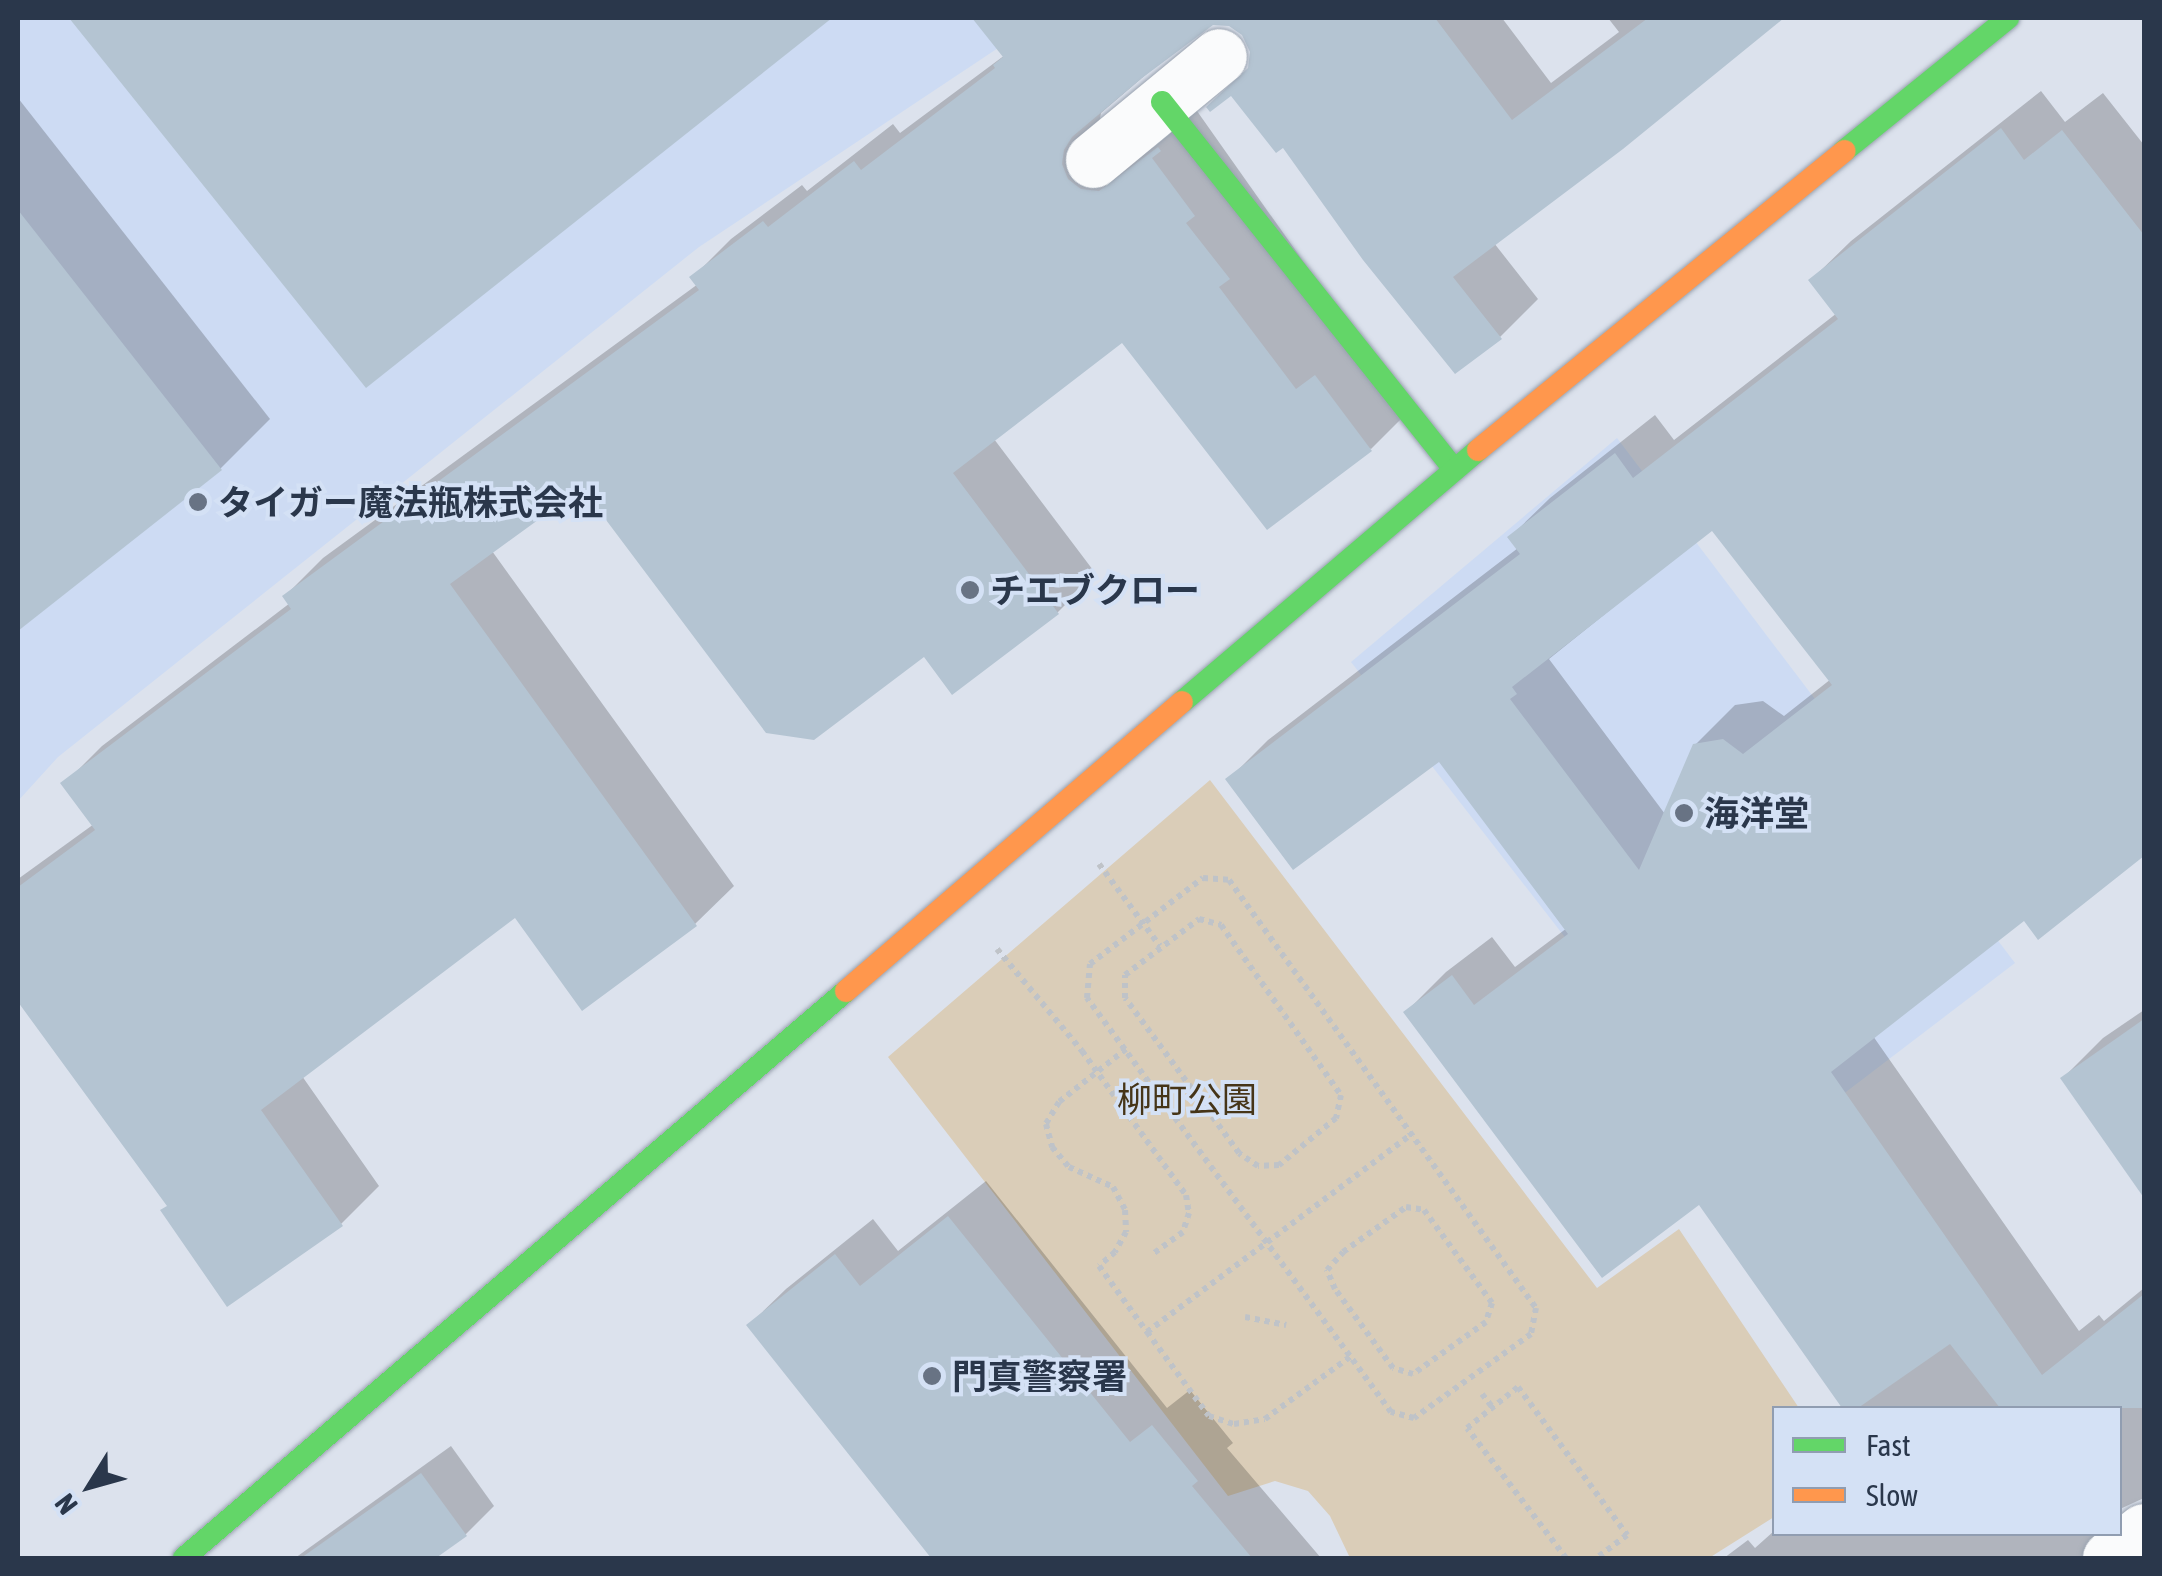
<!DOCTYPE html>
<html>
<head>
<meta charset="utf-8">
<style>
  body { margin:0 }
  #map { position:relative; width:2162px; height:1576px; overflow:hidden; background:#dce2ed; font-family:"Asap Condensed","Noto Sans JP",sans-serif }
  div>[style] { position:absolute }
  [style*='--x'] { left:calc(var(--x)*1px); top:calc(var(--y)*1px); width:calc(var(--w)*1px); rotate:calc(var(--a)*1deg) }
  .built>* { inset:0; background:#cddbf3 }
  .green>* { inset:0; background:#dacdb8 }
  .shadow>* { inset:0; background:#0003 }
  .building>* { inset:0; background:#b4c4d2 }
  .path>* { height:6px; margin-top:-3px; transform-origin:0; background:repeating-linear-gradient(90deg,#bfc3c8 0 5px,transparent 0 10px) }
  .roads { filter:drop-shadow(0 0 2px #99a2af) drop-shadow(0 0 2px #99a2af) }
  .street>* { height:55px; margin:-27.5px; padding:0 27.5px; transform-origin:27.5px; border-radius:27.5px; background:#fafbfc }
  .fast>* { height:22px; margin:-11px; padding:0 11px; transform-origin:11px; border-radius:11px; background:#63d668 }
  .slow>* { height:22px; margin:-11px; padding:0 11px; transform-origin:11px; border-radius:11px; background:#ff974d }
  .dots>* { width:28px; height:28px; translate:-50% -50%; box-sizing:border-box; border:5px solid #d4e1f5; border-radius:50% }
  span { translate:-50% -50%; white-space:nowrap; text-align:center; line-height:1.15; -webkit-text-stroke:8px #d4e1f5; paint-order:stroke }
  .poi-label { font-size:35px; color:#2a374b; font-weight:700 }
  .left { translate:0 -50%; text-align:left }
  .park-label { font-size:35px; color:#463518 }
  .frame { position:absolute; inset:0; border:20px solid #2a374b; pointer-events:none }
  .legend { position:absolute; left:1772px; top:1406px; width:350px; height:130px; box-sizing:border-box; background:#d4e1f5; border:2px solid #909db1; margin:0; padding:12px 18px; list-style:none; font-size:30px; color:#2a374b }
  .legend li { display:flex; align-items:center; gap:20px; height:50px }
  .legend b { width:50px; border:2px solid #909db1 }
  .north { position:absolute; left:40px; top:1436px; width:100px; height:100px; -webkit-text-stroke:8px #d4e1f5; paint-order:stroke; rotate:233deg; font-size:28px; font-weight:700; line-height:40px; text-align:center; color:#2a374b }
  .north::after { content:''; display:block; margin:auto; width:35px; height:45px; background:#2a374b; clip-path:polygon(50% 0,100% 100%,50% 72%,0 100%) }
</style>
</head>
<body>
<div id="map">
  <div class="built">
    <div style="clip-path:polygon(18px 18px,1043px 18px,699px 247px,58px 757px,18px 801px)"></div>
    <div style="clip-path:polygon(1617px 438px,2015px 963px,1745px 1169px,1351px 662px)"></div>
  </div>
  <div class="green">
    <div style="clip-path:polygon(1210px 780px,1597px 1288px,1679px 1229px,1799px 1408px,1774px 1408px,1774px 1517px,1709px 1558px,1350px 1558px,1330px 1516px,1308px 1491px,1275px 1481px,1228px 1496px,888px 1057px)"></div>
  </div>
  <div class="shadow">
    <div style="clip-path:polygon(73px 18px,828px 18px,367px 385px)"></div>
    <div style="clip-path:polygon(975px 18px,1502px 18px,1551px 83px,1619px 32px,1608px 18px,1776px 18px,1494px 243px,1538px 299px,1500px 337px,1251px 66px,1252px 51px,1246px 35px,1232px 25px,1214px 23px,1198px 30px,1101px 113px,1099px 125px,1137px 154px,1154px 147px,1197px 111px,1409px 411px,1371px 449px,1122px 339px,994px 439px,1096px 574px,1058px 612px,953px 691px,924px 654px,583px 485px,492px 551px,734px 886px,695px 924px,515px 915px,302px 1076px,379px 1186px,341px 1224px,169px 1205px,18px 998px,18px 879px,94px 824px,64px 784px,102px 746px,290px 603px,285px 596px,323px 558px,698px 284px,693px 277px,731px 239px,802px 185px,807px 191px,893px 124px,900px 133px,1005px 55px)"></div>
    <div style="clip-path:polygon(evenodd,2041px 91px,2065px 122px,2103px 93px,2144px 145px,2144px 853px,2039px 936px,2024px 917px,1873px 1036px,2079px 1331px,2099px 1315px,2104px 1321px,2144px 1288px,2144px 1498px,2120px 1509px,2120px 1408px,1845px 1408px,1699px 1201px,1406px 1012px,1446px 972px,1492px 937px,1515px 967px,1567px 928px,1439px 759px,1228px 780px,1268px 740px,1518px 548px,1510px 537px,1550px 498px,1655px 415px,1674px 440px,1837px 313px,1811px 280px,1851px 241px,2041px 91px,1712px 528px,1831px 679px,1784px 716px,1763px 701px,1735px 705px,1695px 745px,1665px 814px,1549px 659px,1712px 528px)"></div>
    <div style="clip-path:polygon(18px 98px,270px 419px,220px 469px,18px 627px)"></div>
    <div style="clip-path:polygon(2144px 1010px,2144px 1159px,2128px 1170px,2063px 1078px,2103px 1038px)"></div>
    <div style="clip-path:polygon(986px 1181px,1167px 1408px,1190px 1390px,1233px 1443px,1227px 1448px,1321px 1558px,1097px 1558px,1065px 1520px,1017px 1558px,934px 1558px,749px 1325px,786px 1289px,873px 1219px,898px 1251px)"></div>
    <div style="clip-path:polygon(451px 1446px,494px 1506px,466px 1534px,432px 1558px,295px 1558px)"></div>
    <div style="clip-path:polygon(1774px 1531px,2120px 1534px,2144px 1558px,1724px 1558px,1748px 1540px,1755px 1548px)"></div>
  </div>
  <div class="building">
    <div style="clip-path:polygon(69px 18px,832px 18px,366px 388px)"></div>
    <div style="clip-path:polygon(972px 18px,1435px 18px,1512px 120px,1648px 18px,1784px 18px,1623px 149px,1453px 277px,1502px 339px,1455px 374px,1363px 260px,1283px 148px,1276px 153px,1231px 96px,1210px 112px,1206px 107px,1248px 68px,1250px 52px,1242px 35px,1229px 26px,1213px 25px,1142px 78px,1072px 137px,1064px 150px,1062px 164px,1068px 179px,1081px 189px,1099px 191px,1158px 147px,1161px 151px,1152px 158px,1195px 216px,1186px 223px,1230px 279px,1219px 287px,1296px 389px,1315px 375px,1372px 451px,1267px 530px,1122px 343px,953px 473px,1059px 614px,952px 695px,924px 657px,814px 740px,766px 733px,582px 488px,450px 584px,697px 926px,582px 1011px,515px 918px,261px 1110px,343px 1226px,227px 1307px,160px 1210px,167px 1206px,18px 1002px,18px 887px,95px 830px,60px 783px,291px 609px,282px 596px,699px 290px,689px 277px,763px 221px,768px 227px,854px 161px,861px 170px,995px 68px,993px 65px,1003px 57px)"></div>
    <div style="clip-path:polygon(evenodd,2001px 128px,2024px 160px,2062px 130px,2144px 235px,2144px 856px,2038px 940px,2024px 921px,1831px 1072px,2042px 1375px,2144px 1294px,2144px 1408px,2000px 1408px,1950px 1344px,1858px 1408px,1842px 1408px,1699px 1205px,1602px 1278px,1403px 1012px,1452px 975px,1474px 1005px,1568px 934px,1439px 762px,1293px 870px,1225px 779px,1520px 554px,1507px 537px,1615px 453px,1633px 478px,1838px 319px,1808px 280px,2001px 128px,1712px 531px,1832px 685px,1743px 754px,1723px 739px,1693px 744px,1639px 870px,1510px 699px,1517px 694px,1512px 687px,1712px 531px)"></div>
    <div style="clip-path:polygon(18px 210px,222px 470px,18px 631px)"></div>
    <div style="clip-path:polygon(2144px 1019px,2144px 1198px,2060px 1078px)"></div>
    <div style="clip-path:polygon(948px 1216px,1130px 1442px,1152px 1425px,1198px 1481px,1192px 1486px,1252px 1558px,931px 1558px,746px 1325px,835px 1254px,860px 1286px)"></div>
    <div style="clip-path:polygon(421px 1473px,467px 1536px,436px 1558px,301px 1558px)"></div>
  </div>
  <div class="path">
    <div style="--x:1099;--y:864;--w:102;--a:53.4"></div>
    <div style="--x:1203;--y:878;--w:26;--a:4"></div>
    <div style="--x:1229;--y:880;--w:527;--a:54.35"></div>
    <div style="--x:1536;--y:1308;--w:26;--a:101"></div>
    <div style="--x:1531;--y:1334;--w:144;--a:144.3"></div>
    <div style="--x:1414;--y:1418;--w:24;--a:-165"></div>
    <div style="--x:1391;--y:1412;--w:514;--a:-126.29"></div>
    <div style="--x:1087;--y:998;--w:34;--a:-85"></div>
    <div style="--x:1090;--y:964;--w:142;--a:-37.3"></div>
    <div style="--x:1199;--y:919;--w:23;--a:15"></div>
    <div style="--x:1221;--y:925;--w:208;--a:54.8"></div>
    <div style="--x:1341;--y:1095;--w:24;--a:102"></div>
    <div style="--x:1336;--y:1118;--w:74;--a:140.5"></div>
    <div style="--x:1279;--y:1165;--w:21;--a:177"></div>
    <div style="--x:1258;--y:1166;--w:23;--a:-146"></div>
    <div style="--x:1239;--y:1153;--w:192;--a:-126.3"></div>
    <div style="--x:1125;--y:998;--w:23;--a:-90"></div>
    <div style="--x:1125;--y:975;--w:93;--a:-37.1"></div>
    <div style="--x:997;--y:949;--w:133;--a:50.2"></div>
    <div style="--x:1082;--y:1051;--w:178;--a:54.2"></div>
    <div style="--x:1186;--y:1195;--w:18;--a:81"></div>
    <div style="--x:1189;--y:1213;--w:20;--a:108"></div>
    <div style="--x:1183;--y:1232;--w:39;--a:144"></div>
    <div style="--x:1126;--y:1049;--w:85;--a:141.7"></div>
    <div style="--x:1059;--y:1102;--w:26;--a:121"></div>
    <div style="--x:1046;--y:1124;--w:24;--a:75"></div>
    <div style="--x:1052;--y:1147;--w:26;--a:50"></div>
    <div style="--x:1069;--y:1167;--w:48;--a:24.4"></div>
    <div style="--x:1113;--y:1187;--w:26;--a:62"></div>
    <div style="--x:1125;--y:1210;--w:22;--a:87"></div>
    <div style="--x:1126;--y:1232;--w:23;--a:119"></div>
    <div style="--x:1115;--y:1252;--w:21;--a:139"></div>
    <div style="--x:1099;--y:1266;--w:82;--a:54"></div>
    <div style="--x:1147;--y:1332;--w:104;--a:53.6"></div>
    <div style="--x:1209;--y:1416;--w:26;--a:18"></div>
    <div style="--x:1234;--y:1424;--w:31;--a:-9"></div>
    <div style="--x:1265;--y:1419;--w:107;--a:-36.2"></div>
    <div style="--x:1406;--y:1207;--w:18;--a:9"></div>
    <div style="--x:1424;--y:1210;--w:115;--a:53.8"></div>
    <div style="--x:1492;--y:1303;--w:20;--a:108"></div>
    <div style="--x:1486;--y:1322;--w:90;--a:144.5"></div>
    <div style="--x:1413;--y:1374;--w:21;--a:-163"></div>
    <div style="--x:1393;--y:1368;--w:98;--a:-126.3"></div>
    <div style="--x:1335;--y:1289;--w:21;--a:-113"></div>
    <div style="--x:1327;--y:1270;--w:24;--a:-48"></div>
    <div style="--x:1343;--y:1252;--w:77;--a:-35.5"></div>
    <div style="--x:1245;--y:1317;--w:42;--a:11"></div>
    <div style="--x:1147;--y:1332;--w:331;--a:-36.8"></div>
    <div style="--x:1482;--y:1394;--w:18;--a:52"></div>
    <div style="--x:1566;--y:1558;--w:163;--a:-127.3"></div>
    <div style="--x:1467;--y:1428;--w:65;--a:-38.8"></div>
    <div style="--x:1518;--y:1387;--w:184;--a:53.6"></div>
    <div style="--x:1627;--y:1535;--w:38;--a:143"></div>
  </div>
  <div class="roads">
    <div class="street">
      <div style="--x:1093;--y:160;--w:163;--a:-39.5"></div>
      <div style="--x:2110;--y:1558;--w:43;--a:-38.5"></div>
    </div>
    <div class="fast">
      <div style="--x:1162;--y:102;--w:469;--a:51.5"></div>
      <div style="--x:1844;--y:151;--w:211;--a:-39"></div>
      <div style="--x:1182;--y:702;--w:389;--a:-40.4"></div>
      <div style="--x:184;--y:1558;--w:872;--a:-40.58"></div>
    </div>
    <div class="slow">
      <div style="--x:1478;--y:450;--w:473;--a:-39.2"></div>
      <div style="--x:846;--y:991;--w:443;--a:-40.7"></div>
    </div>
  </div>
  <div class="dots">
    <div style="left:198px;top:502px;background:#687384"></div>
    <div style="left:970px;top:590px;background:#687384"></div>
    <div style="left:1684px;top:813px;background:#687384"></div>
    <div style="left:932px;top:1376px;background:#687384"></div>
  </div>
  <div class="poi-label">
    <span class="left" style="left:218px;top:502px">タイガー魔法瓶株式会社</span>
    <span class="left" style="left:990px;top:590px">チエブクロー</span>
    <span class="left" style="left:1704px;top:813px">海洋堂</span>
    <span class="left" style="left:952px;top:1376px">門真警察署</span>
  </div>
  <div class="park-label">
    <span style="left:1187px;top:1099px">柳町公園</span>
  </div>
  <div class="frame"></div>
  <ul class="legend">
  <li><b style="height:12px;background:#63d668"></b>Fast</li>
  <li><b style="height:12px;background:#ff974d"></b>Slow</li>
  </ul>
  <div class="north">N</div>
</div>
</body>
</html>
